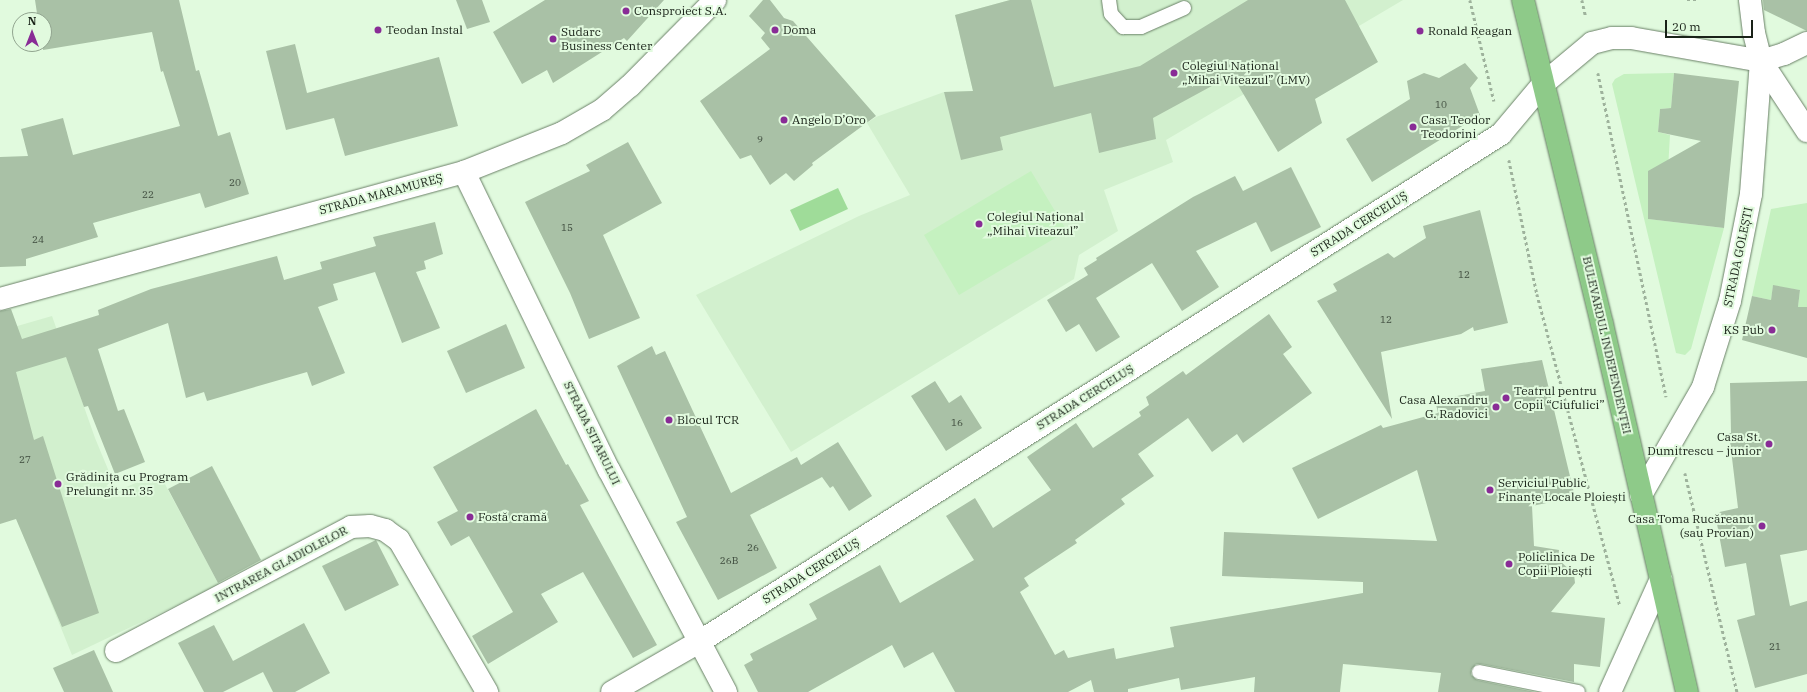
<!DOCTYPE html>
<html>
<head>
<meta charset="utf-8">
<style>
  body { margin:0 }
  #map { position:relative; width:1807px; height:692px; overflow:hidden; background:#e1fade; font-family:"IBM Plex Serif",serif }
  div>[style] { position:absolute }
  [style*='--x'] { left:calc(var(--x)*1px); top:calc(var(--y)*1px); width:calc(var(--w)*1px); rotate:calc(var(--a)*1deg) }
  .built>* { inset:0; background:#d2f0ce }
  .green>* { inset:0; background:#c5f1c0 }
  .water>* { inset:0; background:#9fdc99 }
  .building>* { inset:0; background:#a9c1a6 }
  .path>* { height:2.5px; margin-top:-1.25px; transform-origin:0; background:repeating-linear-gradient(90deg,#9eb29c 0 3px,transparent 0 6px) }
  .roads { filter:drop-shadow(0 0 1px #6a8067) drop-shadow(0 0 1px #6a8067) }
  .lane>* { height:14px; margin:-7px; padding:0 7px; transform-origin:7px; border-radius:7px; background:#fff }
  .street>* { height:22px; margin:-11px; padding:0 11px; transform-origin:11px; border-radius:11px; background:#fff }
  .secondary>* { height:22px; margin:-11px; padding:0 11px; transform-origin:11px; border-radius:11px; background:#fff }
  .primary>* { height:22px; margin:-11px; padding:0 11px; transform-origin:11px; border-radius:11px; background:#8eca89 }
  .dots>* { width:11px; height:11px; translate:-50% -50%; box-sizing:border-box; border:2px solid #e1fade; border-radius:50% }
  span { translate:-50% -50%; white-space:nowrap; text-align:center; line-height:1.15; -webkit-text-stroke:4px #e1fade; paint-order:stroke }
  .number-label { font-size:10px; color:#3d4a3c }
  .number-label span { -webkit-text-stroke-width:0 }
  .poi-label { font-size:12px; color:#192218 }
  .left { translate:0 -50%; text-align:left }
  .right { translate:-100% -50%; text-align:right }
  .street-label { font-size:12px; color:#192218 }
  .north { position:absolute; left:12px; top:12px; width:40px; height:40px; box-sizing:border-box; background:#e1fade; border:1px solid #91a48f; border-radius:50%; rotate:0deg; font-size:11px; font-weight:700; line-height:16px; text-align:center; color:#192218 }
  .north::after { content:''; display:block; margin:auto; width:14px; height:18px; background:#892c96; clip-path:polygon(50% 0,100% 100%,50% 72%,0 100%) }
  .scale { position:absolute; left:1665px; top:20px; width:88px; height:18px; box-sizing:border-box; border:2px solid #192218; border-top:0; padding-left:5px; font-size:12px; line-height:14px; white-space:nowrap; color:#192218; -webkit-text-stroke:3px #e1fade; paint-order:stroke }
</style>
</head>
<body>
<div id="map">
  <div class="built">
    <div style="clip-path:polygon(1010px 0,1403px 0,1166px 140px,1173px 162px,1104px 190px,1118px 231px,1079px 255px,1074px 279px,791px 452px,696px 295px,859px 216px,910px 195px,867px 123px,876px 117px,944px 92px,973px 91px,955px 15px)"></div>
    <div style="clip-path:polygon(52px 316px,95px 438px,117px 491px,159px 473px,219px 585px,72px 655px,0 478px,0 331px)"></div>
  </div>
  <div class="green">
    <div style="clip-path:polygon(1674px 73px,1671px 108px,1660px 109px,1658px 132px,1670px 135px,1668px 169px,1654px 168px,1648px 174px,1648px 219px,1724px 228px,1691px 349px,1685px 355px,1676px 353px,1612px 84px,1615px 79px,1624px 74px)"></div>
    <div style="clip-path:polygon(1031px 171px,1067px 231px,959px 295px,924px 235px)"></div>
    <div style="clip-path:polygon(1807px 203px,1807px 307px,1798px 307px,1800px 290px,1773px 286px,1771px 300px,1752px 296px,1771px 209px)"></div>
  </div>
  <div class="water">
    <div style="clip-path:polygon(838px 188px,848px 209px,800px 231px,790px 210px)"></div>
  </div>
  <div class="building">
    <div style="clip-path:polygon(35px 0,179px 0,196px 71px,199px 70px,218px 136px,230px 132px,249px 194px,205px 208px,200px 193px,93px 223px,98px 237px,26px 259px,26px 266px,0 267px,0 157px,28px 156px,21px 129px,63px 118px,73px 155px,180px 126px,163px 71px,161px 72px,152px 32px,43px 50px,44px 20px,38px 20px)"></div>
    <div style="clip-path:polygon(456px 0,482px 0,490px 22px,467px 29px)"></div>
    <div style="clip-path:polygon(545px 0,664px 0,627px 41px,624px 38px,553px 83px,547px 70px,522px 84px,493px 32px)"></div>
    <div style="clip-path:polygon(763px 0,770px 0,784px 18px,793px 21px,876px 116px,812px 163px,813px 165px,794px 181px,786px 173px,770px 185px,751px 155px,740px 159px,700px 101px,770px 49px,761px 38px,765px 33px,749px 16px)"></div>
    <div style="clip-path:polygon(1010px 0,1031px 0,1054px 87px,1140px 66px,1248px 0,1345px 0,1378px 62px,1315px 99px,1322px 123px,1278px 152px,1232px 75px,1153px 118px,1156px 139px,1099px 153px,1091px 113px,1000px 137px,1003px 150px,961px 160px,944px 92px,973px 91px,955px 15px)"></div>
    <div style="clip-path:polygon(1763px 0,1807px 0,1807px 31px,1764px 10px)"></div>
    <div style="clip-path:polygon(295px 44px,307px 93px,439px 57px,458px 126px,345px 156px,334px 118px,286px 130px,266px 51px)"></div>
    <div style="clip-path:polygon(1465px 63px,1478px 78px,1470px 88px,1480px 115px,1372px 182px,1346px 139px,1410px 99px,1407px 81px,1424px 73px,1439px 78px)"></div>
    <div style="clip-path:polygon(1674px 73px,1739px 81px,1724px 228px,1648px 219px,1648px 171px,1701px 141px,1658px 132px,1660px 109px,1671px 108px)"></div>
    <div style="clip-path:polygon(628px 142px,662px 203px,603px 235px,640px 318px,589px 339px,570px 293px,525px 202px,590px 171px,586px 165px)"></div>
    <div style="clip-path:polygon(1291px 167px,1321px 227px,1271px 252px,1256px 222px,1196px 251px,1219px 287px,1182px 311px,1152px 263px,1096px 298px,1120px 337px,1096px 352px,1079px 324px,1066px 332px,1047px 300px,1088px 275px,1084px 268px,1097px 260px,1096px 258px,1193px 197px,1235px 176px,1243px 191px)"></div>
    <div style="clip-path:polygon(1480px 210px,1508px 323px,1474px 331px,1473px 327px,1461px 334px,1381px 352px,1392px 419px,1317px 301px,1337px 291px,1333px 284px,1388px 253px,1394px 258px,1426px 238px,1423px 226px)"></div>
    <div style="clip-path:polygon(435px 222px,443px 254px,424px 261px,426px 269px,416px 272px,440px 328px,402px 343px,375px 272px,333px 284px,338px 300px,318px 307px,345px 373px,312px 386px,307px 372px,207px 401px,204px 392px,186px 398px,168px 323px,98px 349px,118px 411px,124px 409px,145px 462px,115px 474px,88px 406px,84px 407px,66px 357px,16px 372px,34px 440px,43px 436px,99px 613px,62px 627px,16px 519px,0 524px,0 311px,11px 309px,22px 339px,99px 315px,98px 310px,151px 289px,277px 256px,284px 280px,322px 269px,320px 262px,376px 246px,373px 237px)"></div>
    <div style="clip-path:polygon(1773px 285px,1800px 290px,1798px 307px,1807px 307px,1807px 358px,1742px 340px,1752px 296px,1771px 300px)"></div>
    <div style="clip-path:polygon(1269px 314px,1292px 347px,1283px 354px,1312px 393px,1243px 443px,1237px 434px,1212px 452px,1188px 418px,1138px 454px,1154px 476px,1121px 499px,1125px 504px,1075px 540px,1077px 543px,1024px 578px,1029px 586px,1020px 592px,1055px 655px,1064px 650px,1068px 658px,1114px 648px,1116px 659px,1174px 647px,1170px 627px,1363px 593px,1363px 582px,1222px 576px,1224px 532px,1437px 541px,1417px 470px,1318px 519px,1292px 468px,1381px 425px,1383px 428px,1438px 413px,1435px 400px,1485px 391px,1481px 369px,1542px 360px,1575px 497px,1532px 506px,1534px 546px,1559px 550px,1558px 559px,1574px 574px,1575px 583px,1551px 612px,1605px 618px,1600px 667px,1574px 664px,1574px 682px,1481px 664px,1476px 664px,1471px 670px,1471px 675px,1477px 680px,1535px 692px,1438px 692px,1441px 673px,1343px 664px,1340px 692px,1254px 692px,1255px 677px,1181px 690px,1179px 678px,1128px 689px,1128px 692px,1094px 692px,1091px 680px,1068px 692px,955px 692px,933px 652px,904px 668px,892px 645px,808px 692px,758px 692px,744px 665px,753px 660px,750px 654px,817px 619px,809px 604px,880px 565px,900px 603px,974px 560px,946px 516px,975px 498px,993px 528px,1051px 490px,1027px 457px,1076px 423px,1093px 448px,1141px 416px,1139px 412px,1149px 405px,1146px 397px,1183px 371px,1186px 375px)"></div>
    <div style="clip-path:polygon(506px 324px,525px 368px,466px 393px,447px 351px)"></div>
    <div style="clip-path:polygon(652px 346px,656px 355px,665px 351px,731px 493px,797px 457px,801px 465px,838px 442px,872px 496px,849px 511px,833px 486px,830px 488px,822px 477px,750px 515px,777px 568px,718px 600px,676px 522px,687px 517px,617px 366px)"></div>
    <div style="clip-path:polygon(935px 381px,949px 403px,961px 395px,982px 428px,946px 451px,911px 396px)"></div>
    <div style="clip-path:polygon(1807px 381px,1807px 550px,1780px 555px,1790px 606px,1807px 601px,1807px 674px,1755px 688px,1737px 620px,1755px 615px,1746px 563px,1725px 567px,1715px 513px,1738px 508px,1729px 433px,1731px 433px,1730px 383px)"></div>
    <div style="clip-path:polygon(536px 409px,566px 465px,568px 464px,589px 501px,580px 505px,657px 645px,633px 658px,583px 572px,541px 594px,558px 622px,488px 664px,472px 636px,513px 612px,469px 536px,451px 546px,437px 522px,458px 511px,433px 467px)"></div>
    <div style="clip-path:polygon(212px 466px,261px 560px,218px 583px,168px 489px)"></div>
    <div style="clip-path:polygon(376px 540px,399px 585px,345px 611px,322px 566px)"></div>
    <div style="clip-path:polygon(304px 623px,330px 673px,295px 692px,273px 692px,263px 672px,223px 692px,204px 692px,178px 643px,214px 625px,233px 661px)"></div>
    <div style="clip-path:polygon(94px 650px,113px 692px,64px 692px,53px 668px)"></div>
  </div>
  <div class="path">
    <div style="--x:1470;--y:0;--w:104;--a:76.6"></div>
    <div style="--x:1582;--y:0;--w:17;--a:77"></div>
    <div style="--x:1687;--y:0;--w:10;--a:0"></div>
    <div style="--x:1598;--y:73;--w:331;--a:78.1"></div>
    <div style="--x:1509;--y:160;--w:137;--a:78.2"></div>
    <div style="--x:1537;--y:294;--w:322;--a:75.1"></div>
    <div style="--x:1685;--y:473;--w:225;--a:76.6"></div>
  </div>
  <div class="roads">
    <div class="lane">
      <div style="--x:1109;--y:0;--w:14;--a:82"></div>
      <div style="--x:1111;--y:14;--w:18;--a:47"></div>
      <div style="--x:1123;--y:27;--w:18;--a:0"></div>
      <div style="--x:1141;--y:27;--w:47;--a:-23.8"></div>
      <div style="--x:1479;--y:672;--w:101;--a:11.4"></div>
    </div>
    <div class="street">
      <div style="--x:1761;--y:61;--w:84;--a:56.7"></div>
      <div style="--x:464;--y:172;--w:331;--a:64.1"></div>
      <div style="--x:609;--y:470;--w:251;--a:62.2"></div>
      <div style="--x:1641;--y:495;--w:125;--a:-60.1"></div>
      <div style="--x:1703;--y:387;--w:90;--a:-72.6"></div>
      <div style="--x:1730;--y:301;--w:109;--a:-78.9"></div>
      <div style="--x:1751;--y:194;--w:133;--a:-85.7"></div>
      <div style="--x:1761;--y:61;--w:29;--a:-104"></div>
      <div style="--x:1754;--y:33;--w:33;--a:-97"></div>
      <div style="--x:116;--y:651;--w:266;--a:-27.8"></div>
      <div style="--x:351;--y:527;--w:19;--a:-3"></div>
      <div style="--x:370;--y:526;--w:16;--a:15"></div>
      <div style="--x:385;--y:530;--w:17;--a:36"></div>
      <div style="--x:399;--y:540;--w:176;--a:59.9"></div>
      <div style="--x:612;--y:692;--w:100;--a:-29.9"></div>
      <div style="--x:699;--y:642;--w:949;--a:-32.35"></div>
      <div style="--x:1501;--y:134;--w:65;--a:-50"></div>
      <div style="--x:1543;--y:84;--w:64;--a:-39.9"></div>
      <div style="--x:1592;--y:43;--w:21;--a:-14"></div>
      <div style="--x:1612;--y:38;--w:19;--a:0"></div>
      <div style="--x:1631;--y:38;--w:132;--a:10"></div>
      <div style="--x:1761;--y:61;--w:24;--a:-17"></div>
      <div style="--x:1784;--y:54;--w:25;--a:-26"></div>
    </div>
    <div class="secondary">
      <div style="--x:0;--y:299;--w:481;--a:-15.3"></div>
      <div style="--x:464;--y:172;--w:105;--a:-21.7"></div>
      <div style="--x:562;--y:133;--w:46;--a:-29.9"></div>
      <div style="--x:602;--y:110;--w:37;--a:-41"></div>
      <div style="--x:630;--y:86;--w:121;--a:-45.3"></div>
      <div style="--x:1610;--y:692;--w:124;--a:-65.7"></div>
    </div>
    <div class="primary">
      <div style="--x:1523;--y:0;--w:333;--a:76.3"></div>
      <div style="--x:1602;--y:324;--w:378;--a:77"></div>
    </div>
  </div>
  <div class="dots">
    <div style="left:626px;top:11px;background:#892c96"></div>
    <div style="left:378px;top:30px;background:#892c96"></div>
    <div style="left:775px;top:30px;background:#892c96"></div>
    <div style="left:1420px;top:31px;background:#892c96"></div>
    <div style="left:553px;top:39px;background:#892c96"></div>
    <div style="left:1174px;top:73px;background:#892c96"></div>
    <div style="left:784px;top:120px;background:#892c96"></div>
    <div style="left:1413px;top:127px;background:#892c96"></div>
    <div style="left:979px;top:224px;background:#892c96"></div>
    <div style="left:1772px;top:330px;background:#892c96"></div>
    <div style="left:1506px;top:398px;background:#892c96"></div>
    <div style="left:1496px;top:407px;background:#892c96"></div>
    <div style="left:669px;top:420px;background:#892c96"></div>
    <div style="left:1769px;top:444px;background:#892c96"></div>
    <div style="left:58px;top:484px;background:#892c96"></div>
    <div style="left:1490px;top:490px;background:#892c96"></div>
    <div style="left:470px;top:517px;background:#892c96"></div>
    <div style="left:1762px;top:526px;background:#892c96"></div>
    <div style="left:1509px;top:564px;background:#892c96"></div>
  </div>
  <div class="number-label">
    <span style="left:1441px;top:105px">10</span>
    <span style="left:760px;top:140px">9</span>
    <span style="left:235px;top:183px">20</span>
    <span style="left:148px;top:195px">22</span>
    <span style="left:567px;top:228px">15</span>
    <span style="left:38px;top:240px">24</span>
    <span style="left:1464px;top:275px">12</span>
    <span style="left:1386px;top:320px">12</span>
    <span style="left:957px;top:423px">16</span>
    <span style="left:25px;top:460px">27</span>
    <span style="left:753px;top:548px">26</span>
    <span style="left:729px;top:561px">26B</span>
    <span style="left:1775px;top:647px">21</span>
  </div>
  <div class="poi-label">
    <span class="left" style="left:634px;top:11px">Consproiect S.A.</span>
    <span class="left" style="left:386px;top:30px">Teodan Instal</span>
    <span class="left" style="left:783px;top:30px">Doma</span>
    <span class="left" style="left:1428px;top:31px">Ronald Reagan</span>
    <span class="left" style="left:561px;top:39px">Sudarc<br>Business Center</span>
    <span class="left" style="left:1182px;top:73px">Colegiul Național<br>„Mihai Viteazul” (LMV)</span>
    <span class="left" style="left:792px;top:120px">Angelo D’Oro</span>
    <span class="left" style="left:1421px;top:127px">Casa Teodor<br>Teodorini</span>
    <span class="left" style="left:987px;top:224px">Colegiul Național<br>„Mihai Viteazul”</span>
    <span class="right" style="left:1764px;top:330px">KS Pub</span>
    <span class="left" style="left:1514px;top:398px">Teatrul pentru<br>Copii “Ciufulici”</span>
    <span class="right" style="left:1488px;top:407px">Casa Alexandru<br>G. Radovici</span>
    <span class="left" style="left:677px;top:420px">Blocul TCR</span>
    <span class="right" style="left:1761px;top:444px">Casa St.<br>Dumitrescu – junior</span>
    <span class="left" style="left:66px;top:484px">Grădiniţa cu Program<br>Prelungit nr. 35</span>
    <span class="left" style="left:1498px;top:490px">Serviciul Public<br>Finanțe Locale Ploiești</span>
    <span class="left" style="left:478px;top:517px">Fostă cramă</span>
    <span class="right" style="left:1754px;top:526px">Casa Toma Rucăreanu<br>(sau Provian)</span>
    <span class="left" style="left:1518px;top:564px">Policlinica De<br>Copii Ploiești</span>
  </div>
  <div class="street-label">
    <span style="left:381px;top:194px;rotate:-15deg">STRADA MARAMUREȘ</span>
    <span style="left:1359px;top:224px;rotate:-32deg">STRADA CERCELUȘ</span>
    <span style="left:1738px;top:257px;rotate:-78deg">STRADA GOLEȘTI</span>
    <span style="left:1607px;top:345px;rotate:77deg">BULEVARDUL INDEPENDENȚEI</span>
    <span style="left:1085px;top:397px;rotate:-32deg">STRADA CERCELUȘ</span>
    <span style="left:592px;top:433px;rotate:64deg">STRADA SITARULUI</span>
    <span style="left:281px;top:564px;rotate:-28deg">INTRAREA GLADIOLELOR</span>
    <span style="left:811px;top:571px;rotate:-32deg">STRADA CERCELUȘ</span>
  </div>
  <div class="north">N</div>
  <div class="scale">20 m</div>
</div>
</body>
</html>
